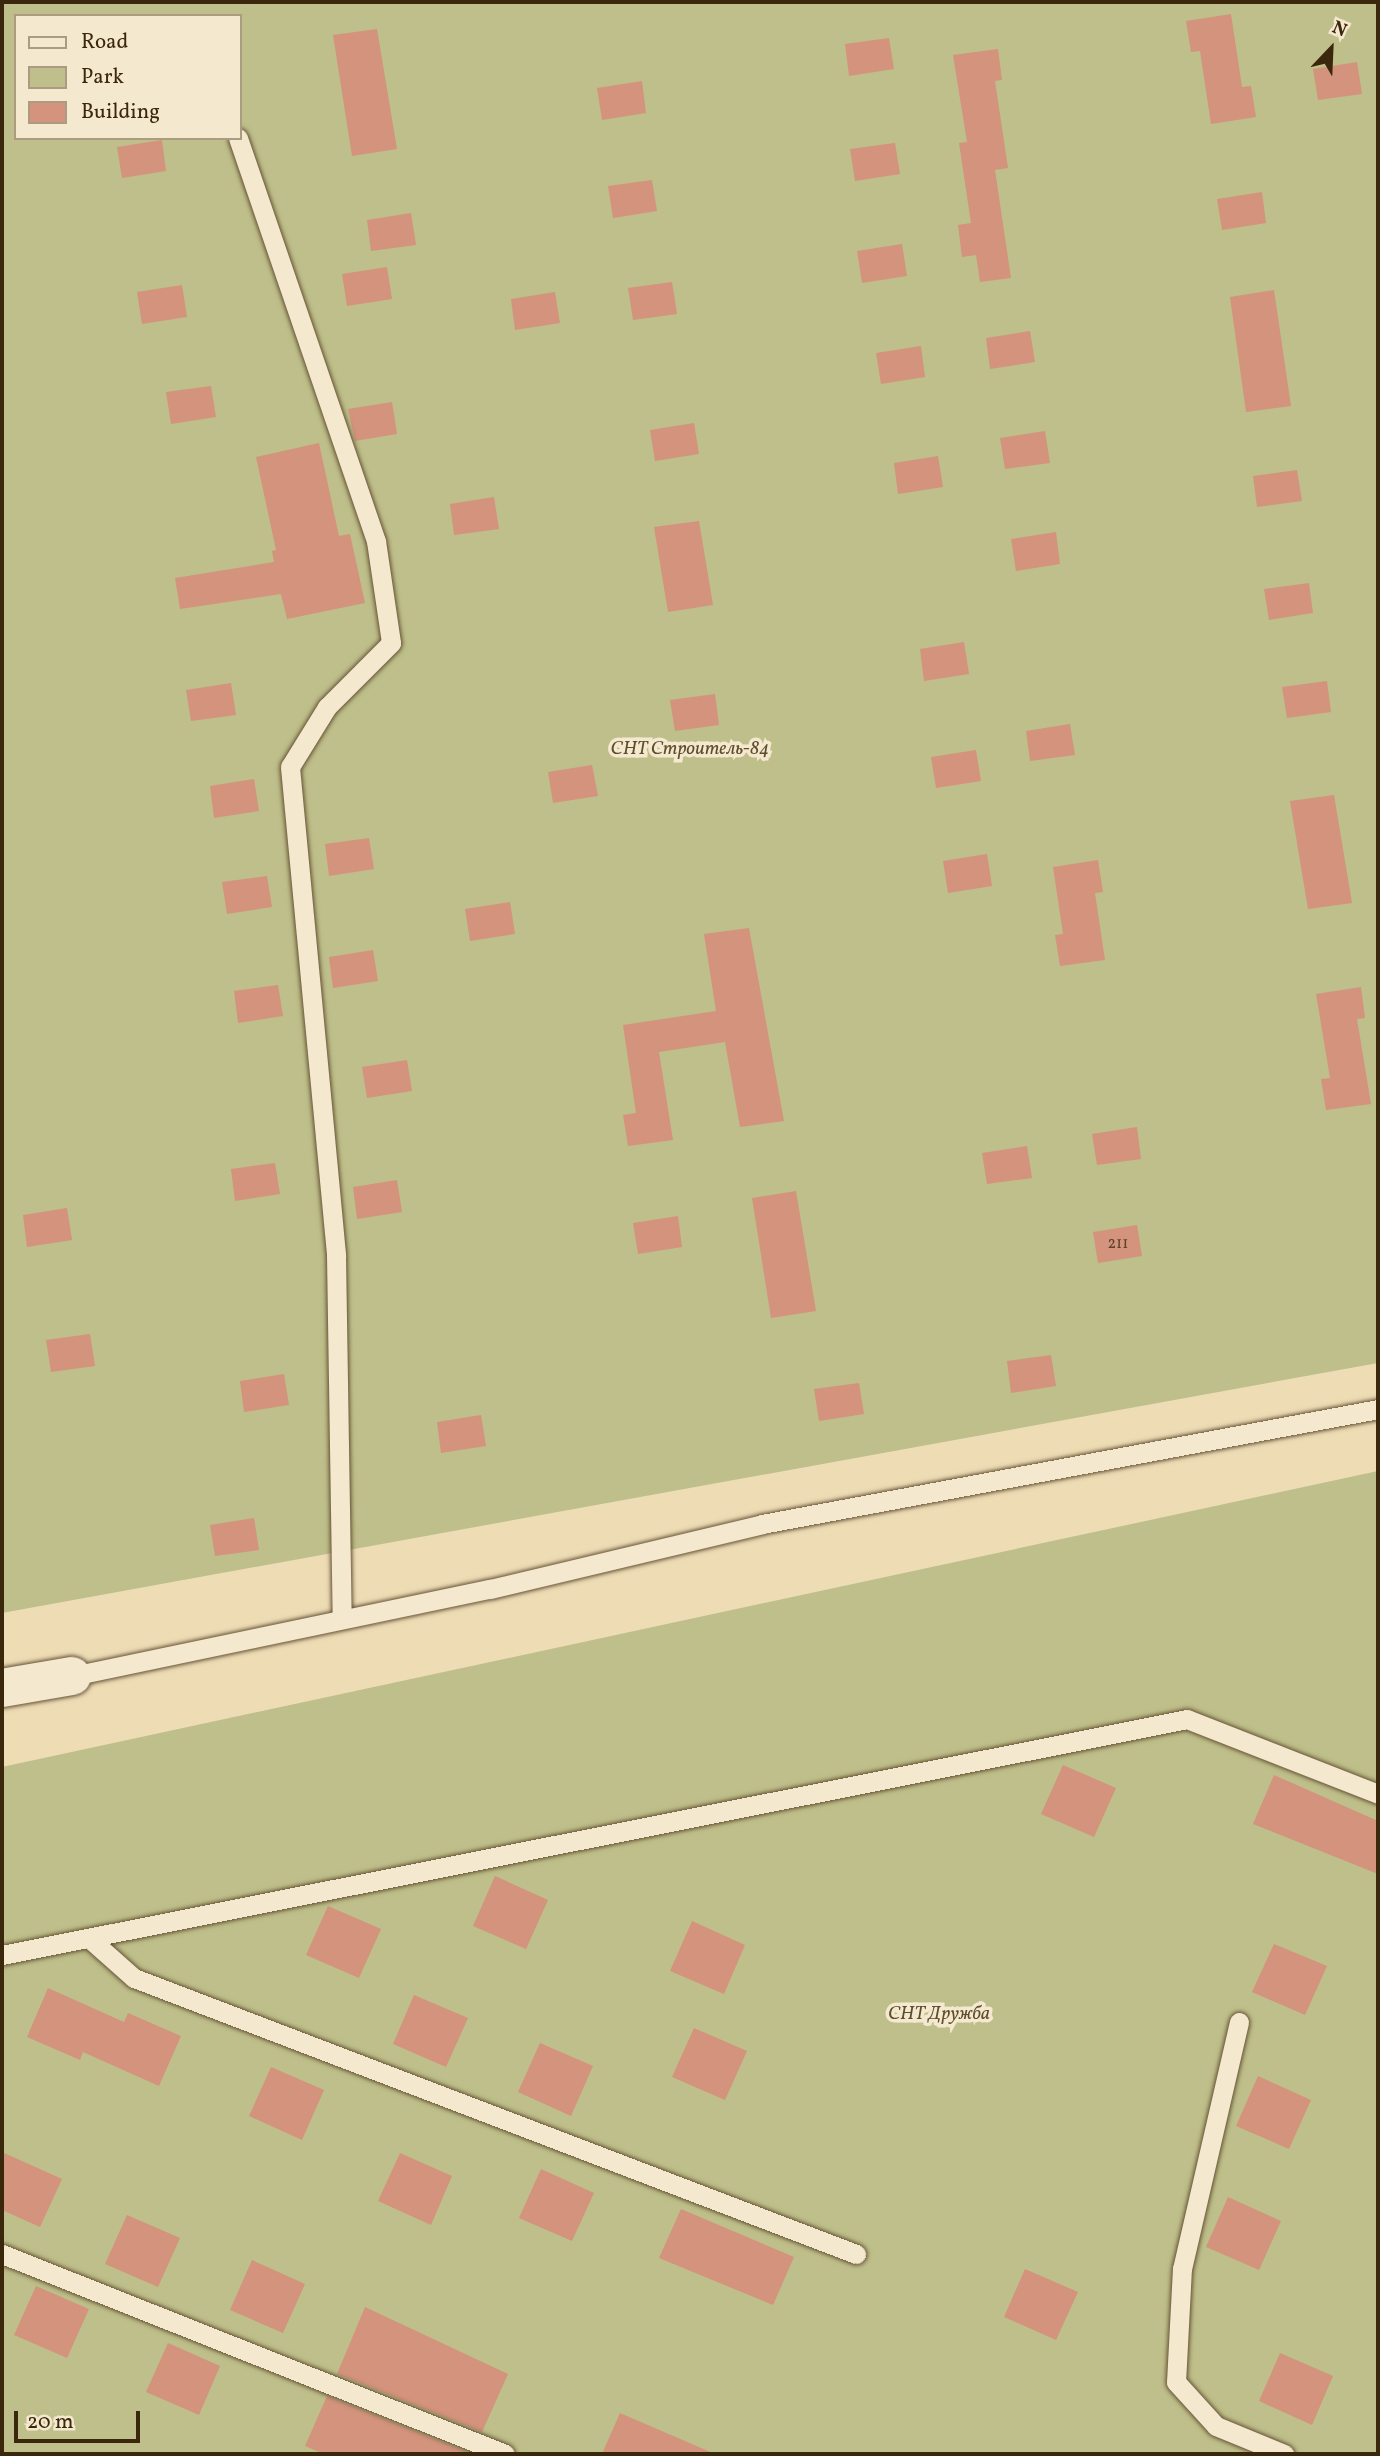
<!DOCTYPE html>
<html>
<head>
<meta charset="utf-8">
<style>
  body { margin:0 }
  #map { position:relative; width:1380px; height:2456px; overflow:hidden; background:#eedcb5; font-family:Vollkorn,serif }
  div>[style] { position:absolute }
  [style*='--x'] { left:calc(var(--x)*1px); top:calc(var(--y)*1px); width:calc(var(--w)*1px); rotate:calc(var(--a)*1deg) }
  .green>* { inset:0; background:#bebf8a }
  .building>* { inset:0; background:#d3937d }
  .roads { filter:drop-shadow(0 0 2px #685436) drop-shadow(0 0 2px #685436) }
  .lane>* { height:19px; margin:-9.5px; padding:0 9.5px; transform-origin:9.5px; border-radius:9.5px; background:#f4e8cf }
  .street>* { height:38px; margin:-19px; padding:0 19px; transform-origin:19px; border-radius:19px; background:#f4e8cf }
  span { translate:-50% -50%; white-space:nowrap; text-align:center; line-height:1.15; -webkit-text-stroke:7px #f4e8cf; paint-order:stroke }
  .number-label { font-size:16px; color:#614228 }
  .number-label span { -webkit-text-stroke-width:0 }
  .park-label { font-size:19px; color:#5c4d2c; font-style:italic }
  .frame { position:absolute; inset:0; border:4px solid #3b270c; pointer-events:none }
  .legend { position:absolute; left:14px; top:14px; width:228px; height:126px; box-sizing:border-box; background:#f4e8cf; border:2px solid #aa9b81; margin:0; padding:9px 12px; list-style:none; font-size:21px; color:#3b270c }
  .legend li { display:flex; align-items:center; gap:14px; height:35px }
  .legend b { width:35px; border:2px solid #aa9b81 }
  .north { position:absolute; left:1296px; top:14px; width:70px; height:70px; -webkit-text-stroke:5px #f4e8cf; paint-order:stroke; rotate:23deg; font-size:19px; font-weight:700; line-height:28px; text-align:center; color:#3b270c }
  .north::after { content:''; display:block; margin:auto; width:24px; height:32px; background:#3b270c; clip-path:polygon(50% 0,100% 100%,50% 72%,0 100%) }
  .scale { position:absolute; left:14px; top:2411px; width:126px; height:32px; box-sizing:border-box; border:4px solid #3b270c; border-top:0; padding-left:9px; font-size:21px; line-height:24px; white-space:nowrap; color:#3b270c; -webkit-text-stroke:5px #f4e8cf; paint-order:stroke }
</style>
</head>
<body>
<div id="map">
  <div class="green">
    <div style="clip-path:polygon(evenodd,2px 2px,1378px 2px,1378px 1363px,2px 1613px,2px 2px,16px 16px,240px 16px,240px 138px,16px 138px,16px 16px)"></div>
    <div style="clip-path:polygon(1378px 1471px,1378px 2454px,2px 2454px,2px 1767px)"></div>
  </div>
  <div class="building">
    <div style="clip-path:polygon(1231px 14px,1242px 87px,1251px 86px,1256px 117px,1211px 124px,1200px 51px,1191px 52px,1186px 21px)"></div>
    <div style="clip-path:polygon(377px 29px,397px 149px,352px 156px,333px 35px)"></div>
    <div style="clip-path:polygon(889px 38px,894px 69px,849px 76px,845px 44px)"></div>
    <div style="clip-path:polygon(998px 49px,1002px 80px,995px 81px,1008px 168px,995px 170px,1011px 278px,980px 282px,976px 255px,962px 257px,958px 225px,971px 223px,959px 143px,967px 142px,953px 55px)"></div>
    <div style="clip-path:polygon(1357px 62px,1362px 94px,1318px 100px,1313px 69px)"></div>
    <div style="clip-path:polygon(642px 81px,646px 113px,602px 120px,597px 88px)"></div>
    <div style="clip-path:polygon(162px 140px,166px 171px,122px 178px,117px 147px)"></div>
    <div style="clip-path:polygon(895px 143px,900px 174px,855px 181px,850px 149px)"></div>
    <div style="clip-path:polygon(652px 180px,657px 211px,613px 218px,608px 186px)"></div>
    <div style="clip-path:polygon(1262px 192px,1266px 223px,1222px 230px,1217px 199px)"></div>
    <div style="clip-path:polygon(411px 213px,416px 245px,371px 251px,367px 220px)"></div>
    <div style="clip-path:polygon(902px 244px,907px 276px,862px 283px,857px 251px)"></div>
    <div style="clip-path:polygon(387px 267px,392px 299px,347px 306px,342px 274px)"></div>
    <div style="clip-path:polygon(672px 282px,677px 314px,633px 320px,628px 288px)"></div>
    <div style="clip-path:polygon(182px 285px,187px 317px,142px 324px,137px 292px)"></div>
    <div style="clip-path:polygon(1274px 290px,1291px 406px,1246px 412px,1230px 297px)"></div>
    <div style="clip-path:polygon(555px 292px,560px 323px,515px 330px,511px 299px)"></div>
    <div style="clip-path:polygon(1030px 331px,1035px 362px,990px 369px,986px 338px)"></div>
    <div style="clip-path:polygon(921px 346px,925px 377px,881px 384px,876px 353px)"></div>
    <div style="clip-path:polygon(211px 386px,216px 417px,171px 424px,166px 392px)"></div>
    <div style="clip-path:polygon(392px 402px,397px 434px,355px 441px,348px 409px)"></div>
    <div style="clip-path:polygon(694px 423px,699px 454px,655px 461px,650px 430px)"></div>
    <div style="clip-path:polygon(1045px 431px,1050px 463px,1005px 469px,1000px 438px)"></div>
    <div style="clip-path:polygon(319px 443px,339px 536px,350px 534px,365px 603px,287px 619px,281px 594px,180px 609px,175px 578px,274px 562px,272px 551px,276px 550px,256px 457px)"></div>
    <div style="clip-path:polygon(938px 456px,943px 487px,898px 494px,894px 463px)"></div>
    <div style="clip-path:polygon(1297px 470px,1302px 501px,1257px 507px,1253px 476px)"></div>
    <div style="clip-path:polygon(494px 497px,499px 529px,454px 535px,450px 504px)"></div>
    <div style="clip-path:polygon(699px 521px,713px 605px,668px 612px,654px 527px)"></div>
    <div style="clip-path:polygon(1056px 532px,1060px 564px,1016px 571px,1011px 539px)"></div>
    <div style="clip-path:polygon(1309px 583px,1313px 613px,1269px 620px,1264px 589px)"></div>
    <div style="clip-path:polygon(964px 642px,969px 674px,924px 681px,920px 649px)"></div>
    <div style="clip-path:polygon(1327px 681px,1331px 712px,1287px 718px,1282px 687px)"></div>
    <div style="clip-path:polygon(231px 683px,236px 715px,191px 721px,186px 690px)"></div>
    <div style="clip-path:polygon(715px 694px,719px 725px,675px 731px,670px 700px)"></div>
    <div style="clip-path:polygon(1070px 724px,1075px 755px,1030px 761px,1026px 731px)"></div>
    <div style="clip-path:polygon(976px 750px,981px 781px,936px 788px,931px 757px)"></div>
    <div style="clip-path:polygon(592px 765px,598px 796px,553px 803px,548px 772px)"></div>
    <div style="clip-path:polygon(254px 779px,259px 811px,214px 818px,210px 786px)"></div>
    <div style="clip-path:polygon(1334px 795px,1352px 903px,1308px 909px,1290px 801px)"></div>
    <div style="clip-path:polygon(369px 838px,374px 869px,329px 876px,325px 844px)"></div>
    <div style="clip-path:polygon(987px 854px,992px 886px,948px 893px,943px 861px)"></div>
    <div style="clip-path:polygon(1098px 860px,1103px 892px,1095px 893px,1105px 960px,1060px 966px,1055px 935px,1063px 934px,1053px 867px)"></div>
    <div style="clip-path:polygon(267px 876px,272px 907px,227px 914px,222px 882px)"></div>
    <div style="clip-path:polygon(510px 902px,515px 934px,470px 941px,465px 909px)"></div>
    <div style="clip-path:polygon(749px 928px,784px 1121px,740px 1127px,725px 1042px,659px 1052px,673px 1140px,628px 1146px,623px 1115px,636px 1113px,623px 1025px,716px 1011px,704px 934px)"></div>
    <div style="clip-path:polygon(373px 950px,378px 981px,333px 988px,329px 957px)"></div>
    <div style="clip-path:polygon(278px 985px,283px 1016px,238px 1023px,234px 991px)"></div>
    <div style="clip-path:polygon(1361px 987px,1365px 1018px,1357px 1019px,1371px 1104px,1326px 1110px,1321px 1079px,1330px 1078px,1316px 994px)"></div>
    <div style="clip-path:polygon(407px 1060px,412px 1091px,367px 1098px,362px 1067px)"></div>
    <div style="clip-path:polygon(1137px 1127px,1141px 1159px,1097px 1165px,1092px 1134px)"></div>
    <div style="clip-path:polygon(1027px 1146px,1032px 1178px,987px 1184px,982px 1153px)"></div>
    <div style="clip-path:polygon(275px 1163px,280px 1194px,235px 1201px,231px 1169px)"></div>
    <div style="clip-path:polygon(397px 1180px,402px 1212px,357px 1219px,353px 1187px)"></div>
    <div style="clip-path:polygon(796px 1191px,816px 1311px,771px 1318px,752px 1198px)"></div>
    <div style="clip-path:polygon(67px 1208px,72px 1240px,27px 1247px,23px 1215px)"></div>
    <div style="clip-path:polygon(678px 1216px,682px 1247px,638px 1254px,633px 1223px)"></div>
    <div style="clip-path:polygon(1137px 1225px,1142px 1256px,1098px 1263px,1093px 1232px)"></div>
    <div style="clip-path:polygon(90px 1334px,95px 1366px,51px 1372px,46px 1340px)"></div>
    <div style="clip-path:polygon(1051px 1355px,1056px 1386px,1011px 1393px,1007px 1361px)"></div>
    <div style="clip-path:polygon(284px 1374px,289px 1405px,244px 1412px,240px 1381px)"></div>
    <div style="clip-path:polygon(859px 1383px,864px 1414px,819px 1421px,814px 1389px)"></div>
    <div style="clip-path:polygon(481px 1415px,486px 1446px,441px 1453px,437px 1422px)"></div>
    <div style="clip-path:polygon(254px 1518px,259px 1550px,215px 1556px,210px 1525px)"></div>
    <div style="clip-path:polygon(1063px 1765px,1116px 1788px,1094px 1837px,1041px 1814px)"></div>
    <div style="clip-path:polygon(1274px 1775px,1378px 1821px,1378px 1874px,1253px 1824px)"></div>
    <div style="clip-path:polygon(495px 1876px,548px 1900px,526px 1949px,473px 1926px)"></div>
    <div style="clip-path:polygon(328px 1906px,381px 1929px,359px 1978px,306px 1955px)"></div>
    <div style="clip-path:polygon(692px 1921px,745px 1945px,724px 1994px,670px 1971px)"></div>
    <div style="clip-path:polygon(1274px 1944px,1327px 1966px,1305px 2015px,1252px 1992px)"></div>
    <div style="clip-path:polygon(48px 1988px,124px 2022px,128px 2013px,181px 2036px,159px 2086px,83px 2052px,80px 2060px,27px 2037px)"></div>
    <div style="clip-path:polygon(414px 1995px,468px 2018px,446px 2067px,393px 2044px)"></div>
    <div style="clip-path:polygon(694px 2028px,747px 2051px,725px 2100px,672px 2077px)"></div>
    <div style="clip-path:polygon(540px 2043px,593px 2066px,571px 2116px,518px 2092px)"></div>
    <div style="clip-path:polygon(271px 2067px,324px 2090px,302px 2140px,249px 2116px)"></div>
    <div style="clip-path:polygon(1258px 2076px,1311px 2100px,1289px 2149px,1236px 2126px)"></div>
    <div style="clip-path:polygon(2px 2152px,62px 2179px,40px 2227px,2px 2210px)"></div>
    <div style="clip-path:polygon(400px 2153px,452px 2176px,431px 2225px,378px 2201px)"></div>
    <div style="clip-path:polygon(541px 2169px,594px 2193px,572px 2241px,519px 2218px)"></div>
    <div style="clip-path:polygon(1228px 2197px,1281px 2221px,1259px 2270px,1206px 2247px)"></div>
    <div style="clip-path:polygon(681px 2209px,794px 2257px,773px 2305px,659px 2258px)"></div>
    <div style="clip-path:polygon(127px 2215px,180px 2238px,158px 2287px,105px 2264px)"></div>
    <div style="clip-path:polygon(252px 2260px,305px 2284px,283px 2333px,230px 2310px)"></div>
    <div style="clip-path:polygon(1025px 2269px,1078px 2292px,1056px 2340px,1004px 2317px)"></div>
    <div style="clip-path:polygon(36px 2286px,89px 2309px,67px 2358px,14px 2335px)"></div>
    <div style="clip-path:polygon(365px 2307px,508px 2374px,482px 2432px,337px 2374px)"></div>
    <div style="clip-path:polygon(168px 2343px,220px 2366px,199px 2415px,146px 2392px)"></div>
    <div style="clip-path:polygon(1280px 2353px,1333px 2376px,1312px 2425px,1259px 2401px)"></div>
    <div style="clip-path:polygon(327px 2396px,472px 2454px,324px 2454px,305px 2446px)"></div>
    <div style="clip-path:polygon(620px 2413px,715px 2454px,602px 2454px)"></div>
  </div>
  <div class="roads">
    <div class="lane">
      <div style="--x:238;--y:138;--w:426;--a:71.1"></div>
      <div style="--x:376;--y:541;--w:103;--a:81.6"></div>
      <div style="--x:391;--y:643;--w:91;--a:135"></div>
      <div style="--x:327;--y:707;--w:70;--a:121.7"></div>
      <div style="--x:290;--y:767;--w:490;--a:84.6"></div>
      <div style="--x:336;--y:1255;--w:364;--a:89.1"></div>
      <div style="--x:72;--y:1676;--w:427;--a:-11.8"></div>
      <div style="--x:490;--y:1589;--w:280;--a:-13.4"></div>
      <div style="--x:762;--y:1524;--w:627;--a:-10.57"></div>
      <div style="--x:91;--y:1940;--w:57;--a:41.5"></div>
      <div style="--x:134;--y:1978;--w:773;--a:20.92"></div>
      <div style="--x:2;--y:1955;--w:1208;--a:-11.26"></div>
      <div style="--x:1187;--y:1719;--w:205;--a:21.4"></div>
      <div style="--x:1239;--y:2022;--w:253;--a:103"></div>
      <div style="--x:1182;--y:2268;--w:114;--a:93"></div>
      <div style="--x:1176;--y:2382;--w:59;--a:47.7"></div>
      <div style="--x:1216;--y:2426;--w:74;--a:22.4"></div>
      <div style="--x:2;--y:2254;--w:541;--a:21.68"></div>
    </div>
    <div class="street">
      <div style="--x:2;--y:1688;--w:71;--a:-9.7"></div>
    </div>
  </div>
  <div class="number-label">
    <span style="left:1118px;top:1244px">211</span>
  </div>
  <div class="park-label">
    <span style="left:690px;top:750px">СНТ Строитель-84</span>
    <span style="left:939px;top:2015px">СНТ Дружба</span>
  </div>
  <div class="frame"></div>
  <ul class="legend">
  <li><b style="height:9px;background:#f4e8cf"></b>Road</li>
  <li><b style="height:19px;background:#bebf8a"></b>Park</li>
  <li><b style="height:19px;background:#d3937d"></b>Building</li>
  </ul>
  <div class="north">N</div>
  <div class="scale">20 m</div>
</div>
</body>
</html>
